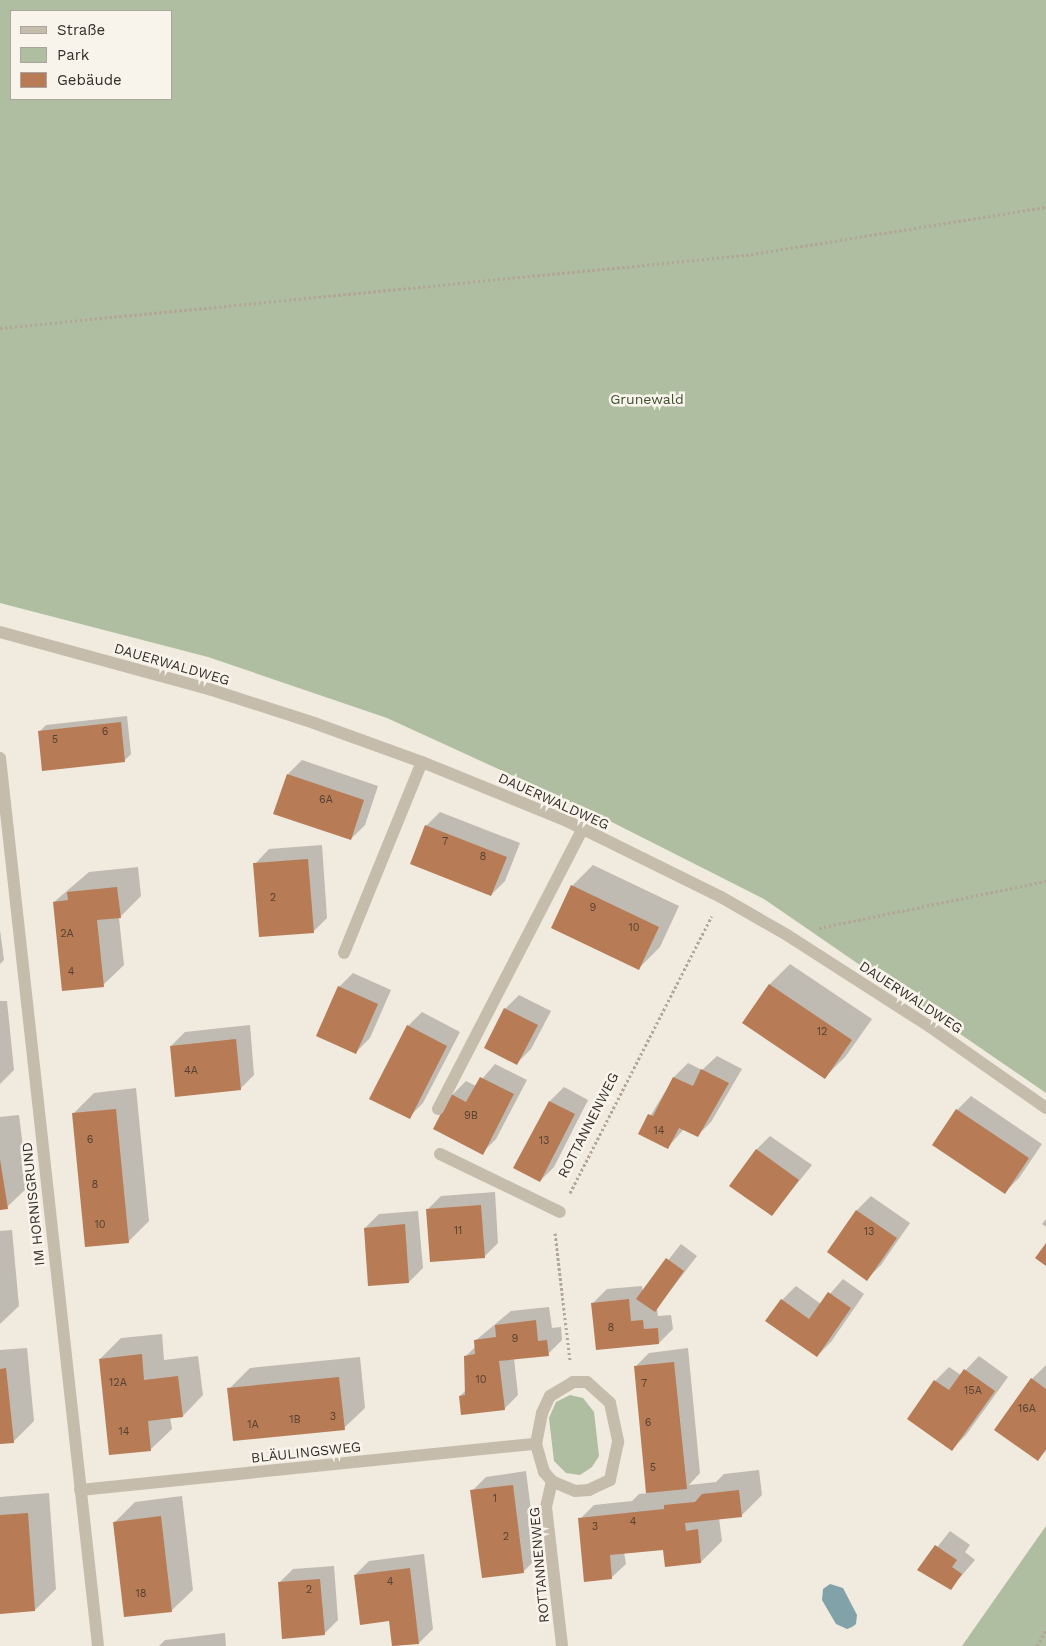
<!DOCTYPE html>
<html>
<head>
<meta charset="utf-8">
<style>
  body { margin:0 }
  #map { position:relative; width:1046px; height:1646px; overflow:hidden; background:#f0eadf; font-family:"Work Sans",sans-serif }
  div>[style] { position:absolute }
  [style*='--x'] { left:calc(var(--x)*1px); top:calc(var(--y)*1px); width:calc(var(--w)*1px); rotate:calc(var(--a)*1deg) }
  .green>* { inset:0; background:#afbda0 }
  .water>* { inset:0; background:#81a2a9 }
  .shadow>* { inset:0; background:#0003 }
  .building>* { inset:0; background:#b77b55 }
  .path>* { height:3px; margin-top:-1.5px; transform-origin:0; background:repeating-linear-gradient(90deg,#b2a696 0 2.5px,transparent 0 5px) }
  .minor>* { height:12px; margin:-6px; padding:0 6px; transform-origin:6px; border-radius:6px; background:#c6bcac }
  span { translate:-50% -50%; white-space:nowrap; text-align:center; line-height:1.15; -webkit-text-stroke:5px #f8f4eb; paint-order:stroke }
  .number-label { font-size:11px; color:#564235 }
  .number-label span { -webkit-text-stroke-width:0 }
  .park-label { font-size:14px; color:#405131 }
  .street-label { font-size:14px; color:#352f2a }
  .legend { position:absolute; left:10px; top:10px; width:162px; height:90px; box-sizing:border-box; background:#f8f4eb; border:1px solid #aaa59e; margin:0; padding:6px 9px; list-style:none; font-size:15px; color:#352f2a }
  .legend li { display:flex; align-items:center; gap:10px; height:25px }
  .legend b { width:25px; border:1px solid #aaa59e }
</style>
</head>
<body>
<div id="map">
  <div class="green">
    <div style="clip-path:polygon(evenodd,0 0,1046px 0,1046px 1093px,764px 899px,590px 811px,387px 718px,208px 657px,0 603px,0 0,171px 11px,171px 99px,11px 99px,11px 11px,171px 11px)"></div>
    <div style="clip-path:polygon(570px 1395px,583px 1398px,594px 1412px,599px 1456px,592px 1467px,580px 1475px,566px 1473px,554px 1461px,549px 1418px,556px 1402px)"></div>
    <div style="clip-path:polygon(1046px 1526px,1046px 1646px,962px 1646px)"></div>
  </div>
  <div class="water">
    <div style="clip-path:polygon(830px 1584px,843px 1588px,857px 1615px,856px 1624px,852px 1627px,847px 1629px,836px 1624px,822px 1600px,823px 1589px)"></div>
  </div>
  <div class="shadow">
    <div style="clip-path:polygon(127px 716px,131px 754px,124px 761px,39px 732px,46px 725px)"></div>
    <div style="clip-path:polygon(302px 760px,378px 786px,365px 825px,351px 839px,288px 774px)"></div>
    <div style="clip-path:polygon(440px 812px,520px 843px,505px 881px,491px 895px,426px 826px)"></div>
    <div style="clip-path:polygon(322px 845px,327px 918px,313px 932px,255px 864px,269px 849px)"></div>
    <div style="clip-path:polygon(593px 865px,679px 906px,660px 947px,639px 968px,572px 886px)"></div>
    <div style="clip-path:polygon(138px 867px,141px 896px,119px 918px,124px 965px,103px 985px,54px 902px,89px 872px)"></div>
    <div style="clip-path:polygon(0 930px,4px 960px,0 964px)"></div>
    <div style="clip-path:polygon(790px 964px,872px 1019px,846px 1056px,825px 1077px,744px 1022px,770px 984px)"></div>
    <div style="clip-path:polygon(353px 973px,391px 990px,370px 1038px,356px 1052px,339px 987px)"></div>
    <div style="clip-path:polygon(519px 995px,551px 1011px,531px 1049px,517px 1063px,505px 1009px)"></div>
    <div style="clip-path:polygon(0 1001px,7px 1001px,14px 1070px,0 1084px)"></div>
    <div style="clip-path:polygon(422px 1012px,460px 1032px,423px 1103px,409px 1117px,408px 1026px)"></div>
    <div style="clip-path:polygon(250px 1025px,254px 1075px,240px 1089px,171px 1046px,185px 1032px)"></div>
    <div style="clip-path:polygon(717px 1056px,742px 1069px,711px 1122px,697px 1136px,684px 1129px,668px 1147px,640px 1133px,674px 1077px,688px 1063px,702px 1070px)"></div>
    <div style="clip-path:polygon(495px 1064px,527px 1080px,496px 1139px,482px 1153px,452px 1095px,466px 1081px,476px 1086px)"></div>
    <div style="clip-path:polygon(564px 1087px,588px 1100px,554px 1167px,540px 1181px,515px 1168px,550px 1101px)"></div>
    <div style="clip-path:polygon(136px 1088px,149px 1221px,128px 1242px,73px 1114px,94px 1093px)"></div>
    <div style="clip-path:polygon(971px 1096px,1042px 1144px,1019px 1178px,1005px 1192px,957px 1110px)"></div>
    <div style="clip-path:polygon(19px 1115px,28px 1187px,7px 1207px,0 1208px,0 1117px)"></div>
    <div style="clip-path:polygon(770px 1136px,812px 1165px,772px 1215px,756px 1150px)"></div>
    <div style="clip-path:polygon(495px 1192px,498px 1243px,484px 1257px,427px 1210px,441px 1196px)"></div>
    <div style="clip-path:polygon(871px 1196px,910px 1223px,881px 1265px,867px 1279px,828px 1252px,857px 1210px)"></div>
    <div style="clip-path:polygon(418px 1211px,423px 1268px,409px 1282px,365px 1228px,379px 1214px)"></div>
    <div style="clip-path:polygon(1046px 1219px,1046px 1227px,1042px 1224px)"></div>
    <div style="clip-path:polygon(12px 1230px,19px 1306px,0 1324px,0 1231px)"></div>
    <div style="clip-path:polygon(681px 1244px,697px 1256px,657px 1308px,658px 1316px,671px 1315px,673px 1329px,659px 1343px,593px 1303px,607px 1289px,642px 1286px,643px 1292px)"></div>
    <div style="clip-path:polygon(843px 1279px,864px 1294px,831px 1342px,817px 1356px,782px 1300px,796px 1286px,821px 1304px)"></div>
    <div style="clip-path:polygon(549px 1307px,552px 1328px,561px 1327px,562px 1340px,548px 1354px,514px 1358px,518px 1395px,504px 1409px,460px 1396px,466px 1390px,465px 1357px,476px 1346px,475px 1341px,511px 1311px)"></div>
    <div style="clip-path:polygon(162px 1334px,164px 1360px,198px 1356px,203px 1395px,183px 1416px,170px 1417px,172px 1429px,151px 1449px,100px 1359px,121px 1338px)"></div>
    <div style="clip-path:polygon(27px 1348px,34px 1421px,13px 1442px,0 1443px,0 1350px)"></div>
    <div style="clip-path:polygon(688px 1348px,700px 1473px,689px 1485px,716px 1482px,724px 1474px,759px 1470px,762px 1495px,741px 1516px,719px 1518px,722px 1541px,701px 1562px,664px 1548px,624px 1552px,626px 1564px,611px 1578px,580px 1519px,594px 1505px,632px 1501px,639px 1494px,648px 1493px,635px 1367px,649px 1353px)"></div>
    <div style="clip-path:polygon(979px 1356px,1008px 1377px,966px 1435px,952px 1449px,935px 1381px,949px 1367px,961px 1375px)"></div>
    <div style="clip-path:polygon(360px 1357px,365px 1408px,344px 1428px,229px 1389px,250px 1368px)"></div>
    <div style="clip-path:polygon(1046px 1365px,1046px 1451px,1038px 1459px,1032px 1379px)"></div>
    <div style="clip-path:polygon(526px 1471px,537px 1558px,523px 1572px,472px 1491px,486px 1477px)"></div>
    <div style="clip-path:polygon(49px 1493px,56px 1589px,35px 1610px,0 1612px,0 1497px)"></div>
    <div style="clip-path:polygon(182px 1496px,193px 1590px,172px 1610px,125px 1616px,115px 1522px,135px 1502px)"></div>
    <div style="clip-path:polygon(950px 1531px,970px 1545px,965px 1552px,975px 1560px,951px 1588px,919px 1570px)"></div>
    <div style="clip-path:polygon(424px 1554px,433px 1629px,419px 1643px,394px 1646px,390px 1620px,355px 1575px,369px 1561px)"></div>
    <div style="clip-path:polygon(334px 1566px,338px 1620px,324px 1634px,279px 1583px,293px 1569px)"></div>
    <div style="clip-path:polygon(225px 1633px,226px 1646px,159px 1646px,165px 1640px)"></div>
  </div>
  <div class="building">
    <div style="clip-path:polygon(121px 722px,125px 762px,42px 771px,38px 731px)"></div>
    <div style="clip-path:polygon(287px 774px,364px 800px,351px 840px,273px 814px)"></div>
    <div style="clip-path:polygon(425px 825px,507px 857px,491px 896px,410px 864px)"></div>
    <div style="clip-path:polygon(308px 859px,314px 933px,259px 937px,253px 863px)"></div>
    <div style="clip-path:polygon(571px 885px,659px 927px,639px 970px,551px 928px)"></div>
    <div style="clip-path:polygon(117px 887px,121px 918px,97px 920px,104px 987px,62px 991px,53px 902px,68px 900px,67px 892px)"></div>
    <div style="clip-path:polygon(769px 984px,852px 1040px,825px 1079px,742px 1023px)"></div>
    <div style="clip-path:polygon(338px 986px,378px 1004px,356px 1054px,316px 1036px)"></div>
    <div style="clip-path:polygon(504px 1008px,538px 1025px,517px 1065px,484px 1048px)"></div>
    <div style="clip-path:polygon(407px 1025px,447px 1046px,410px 1119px,369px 1099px)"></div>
    <div style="clip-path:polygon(236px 1039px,241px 1090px,175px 1097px,170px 1046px)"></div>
    <div style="clip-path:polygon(701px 1069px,729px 1083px,698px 1137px,679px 1128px,668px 1149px,638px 1134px,648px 1114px,653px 1116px,673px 1077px,693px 1086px)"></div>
    <div style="clip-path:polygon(480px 1077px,514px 1094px,483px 1155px,433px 1129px,451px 1094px,466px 1102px)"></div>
    <div style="clip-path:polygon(549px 1101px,575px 1114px,540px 1182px,513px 1168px)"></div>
    <div style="clip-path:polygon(116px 1109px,129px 1243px,85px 1247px,72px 1113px)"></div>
    <div style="clip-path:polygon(956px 1109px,1029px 1158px,1005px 1194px,932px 1145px)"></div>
    <div style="clip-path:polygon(756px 1149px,799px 1180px,772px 1216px,729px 1186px)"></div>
    <div style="clip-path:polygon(0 1159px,8px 1209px,0 1210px)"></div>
    <div style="clip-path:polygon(481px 1205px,485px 1258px,430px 1262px,426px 1209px)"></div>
    <div style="clip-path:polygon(856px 1210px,897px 1238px,867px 1281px,827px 1252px)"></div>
    <div style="clip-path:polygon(405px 1224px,409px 1283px,368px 1286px,364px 1228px)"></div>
    <div style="clip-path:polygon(1046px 1243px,1046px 1266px,1035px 1258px)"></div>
    <div style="clip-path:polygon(666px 1258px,684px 1271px,655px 1312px,636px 1299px)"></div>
    <div style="clip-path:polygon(828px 1292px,851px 1308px,817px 1357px,765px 1321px,781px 1299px,809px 1319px)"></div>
    <div style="clip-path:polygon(629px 1299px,631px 1321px,643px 1320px,644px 1329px,658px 1328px,659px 1344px,596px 1350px,591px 1303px)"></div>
    <div style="clip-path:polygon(536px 1320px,538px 1341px,547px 1340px,549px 1356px,499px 1361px,505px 1410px,461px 1415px,459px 1396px,465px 1395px,464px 1356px,475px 1354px,474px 1340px,496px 1337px,495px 1325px)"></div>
    <div style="clip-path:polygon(142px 1354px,144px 1380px,178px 1376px,183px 1417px,148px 1421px,151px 1451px,109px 1455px,99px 1359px)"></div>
    <div style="clip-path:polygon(674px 1362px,687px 1489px,646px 1493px,634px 1366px)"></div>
    <div style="clip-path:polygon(6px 1368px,14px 1443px,0 1444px,0 1369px)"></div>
    <div style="clip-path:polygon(964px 1369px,995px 1391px,952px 1451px,907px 1419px,934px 1380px,949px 1390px)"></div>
    <div style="clip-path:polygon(339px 1377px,345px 1430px,233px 1441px,227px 1388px)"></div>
    <div style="clip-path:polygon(1031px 1378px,1046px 1389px,1046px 1449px,1038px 1461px,994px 1430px)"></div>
    <div style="clip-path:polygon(513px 1485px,524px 1573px,482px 1578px,470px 1490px)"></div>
    <div style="clip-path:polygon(739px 1490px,742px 1517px,685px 1523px,686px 1531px,698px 1529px,701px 1563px,665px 1567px,663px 1550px,610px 1555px,612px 1579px,584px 1582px,578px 1518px,664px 1509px,664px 1505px,695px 1502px,702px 1494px)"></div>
    <div style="clip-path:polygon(28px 1513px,35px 1611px,0 1614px,0 1515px)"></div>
    <div style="clip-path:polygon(161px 1516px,172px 1612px,124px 1617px,113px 1522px)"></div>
    <div style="clip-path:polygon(935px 1545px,957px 1560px,952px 1567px,962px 1574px,951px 1590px,917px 1570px)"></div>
    <div style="clip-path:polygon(410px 1568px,419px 1644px,392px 1646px,389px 1621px,360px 1625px,354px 1575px)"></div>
    <div style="clip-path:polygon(320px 1579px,325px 1635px,282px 1639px,278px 1582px)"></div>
  </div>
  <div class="path">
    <div style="--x:0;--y:328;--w:750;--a:-5.59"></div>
    <div style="--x:746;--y:255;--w:304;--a:-9.1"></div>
    <div style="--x:819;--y:928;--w:232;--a:-11.7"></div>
    <div style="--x:570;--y:1193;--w:311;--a:-62.9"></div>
    <div style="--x:555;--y:1233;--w:128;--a:83.3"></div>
    <div style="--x:1037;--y:1646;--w:18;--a:-61"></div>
  </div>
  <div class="minor">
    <div style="--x:0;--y:632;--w:217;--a:15.3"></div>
    <div style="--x:209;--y:689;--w:110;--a:17.9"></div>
    <div style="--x:314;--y:723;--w:115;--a:19.9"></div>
    <div style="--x:422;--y:762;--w:157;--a:22.1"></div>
    <div style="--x:567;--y:821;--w:172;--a:26.3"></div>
    <div style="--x:721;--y:897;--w:76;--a:29.9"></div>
    <div style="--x:787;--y:935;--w:169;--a:32.7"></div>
    <div style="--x:929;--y:1026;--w:143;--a:35"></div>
    <div style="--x:0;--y:758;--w:893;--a:83.7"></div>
    <div style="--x:344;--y:953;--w:206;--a:-67.8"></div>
    <div style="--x:438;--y:1109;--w:316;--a:-62.7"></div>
    <div style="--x:440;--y:1154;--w:133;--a:25.8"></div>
    <div style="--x:573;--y:1382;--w:14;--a:0"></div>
    <div style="--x:587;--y:1382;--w:31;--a:42"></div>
    <div style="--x:610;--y:1403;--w:40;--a:78"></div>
    <div style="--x:618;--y:1442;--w:39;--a:102"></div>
    <div style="--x:610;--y:1480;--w:23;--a:155"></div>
    <div style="--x:589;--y:1490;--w:14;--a:176"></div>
    <div style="--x:575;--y:1491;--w:25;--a:-157"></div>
    <div style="--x:552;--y:1481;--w:12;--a:-132"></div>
    <div style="--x:544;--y:1472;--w:29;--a:-106"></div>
    <div style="--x:536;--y:1444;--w:32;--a:-79"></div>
    <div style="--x:542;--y:1413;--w:19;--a:-65"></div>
    <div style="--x:550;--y:1396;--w:27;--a:-31"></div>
    <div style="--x:552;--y:1481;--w:27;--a:103"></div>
    <div style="--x:546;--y:1507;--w:140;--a:83.4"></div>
    <div style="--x:80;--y:1490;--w:458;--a:-5.8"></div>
  </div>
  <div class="number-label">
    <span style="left:105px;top:732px">6</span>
    <span style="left:55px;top:740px">5</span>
    <span style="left:326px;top:800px">6A</span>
    <span style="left:445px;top:842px">7</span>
    <span style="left:483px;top:857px">8</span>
    <span style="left:273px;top:898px">2</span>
    <span style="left:593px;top:908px">9</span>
    <span style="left:634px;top:928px">10</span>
    <span style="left:67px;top:934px">2A</span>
    <span style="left:71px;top:972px">4</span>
    <span style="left:822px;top:1032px">12</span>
    <span style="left:191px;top:1071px">4A</span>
    <span style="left:471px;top:1116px">9B</span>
    <span style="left:659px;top:1131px">14</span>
    <span style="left:90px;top:1140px">6</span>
    <span style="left:544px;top:1141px">13</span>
    <span style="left:95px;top:1185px">8</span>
    <span style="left:100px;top:1225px">10</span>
    <span style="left:458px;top:1231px">11</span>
    <span style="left:869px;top:1232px">13</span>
    <span style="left:611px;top:1328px">8</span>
    <span style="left:515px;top:1339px">9</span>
    <span style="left:481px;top:1380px">10</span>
    <span style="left:118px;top:1383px">12A</span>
    <span style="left:644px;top:1384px">7</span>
    <span style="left:973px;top:1391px">15A</span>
    <span style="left:1027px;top:1409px">16A</span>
    <span style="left:333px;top:1417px">3</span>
    <span style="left:295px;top:1420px">1B</span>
    <span style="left:648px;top:1423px">6</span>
    <span style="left:253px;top:1425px">1A</span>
    <span style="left:124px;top:1432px">14</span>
    <span style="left:653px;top:1468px">5</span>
    <span style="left:495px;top:1499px">1</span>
    <span style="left:633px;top:1522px">4</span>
    <span style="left:595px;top:1527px">3</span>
    <span style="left:506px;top:1537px">2</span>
    <span style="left:390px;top:1582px">4</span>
    <span style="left:309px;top:1590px">2</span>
    <span style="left:141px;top:1594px">18</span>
  </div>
  <div class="park-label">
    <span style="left:647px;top:399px">Grunewald</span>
  </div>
  <div class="street-label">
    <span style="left:172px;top:664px;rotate:16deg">DAUERWALDWEG</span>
    <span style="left:554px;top:801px;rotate:24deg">DAUERWALDWEG</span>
    <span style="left:911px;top:997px;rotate:33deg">DAUERWALDWEG</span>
    <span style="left:588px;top:1125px;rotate:-63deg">ROTTANNENWEG</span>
    <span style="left:33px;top:1204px;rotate:-96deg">IM HORNISGRUND</span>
    <span style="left:306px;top:1452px;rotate:-6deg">BLÄULINGSWEG</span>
    <span style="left:539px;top:1565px;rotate:-95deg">ROTTANNENWEG</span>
  </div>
  <ul class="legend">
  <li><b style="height:6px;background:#c6bcac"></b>Straße</li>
  <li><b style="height:14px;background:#afbda0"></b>Park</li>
  <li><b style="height:14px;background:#b77b55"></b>Gebäude</li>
  </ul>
</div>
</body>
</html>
